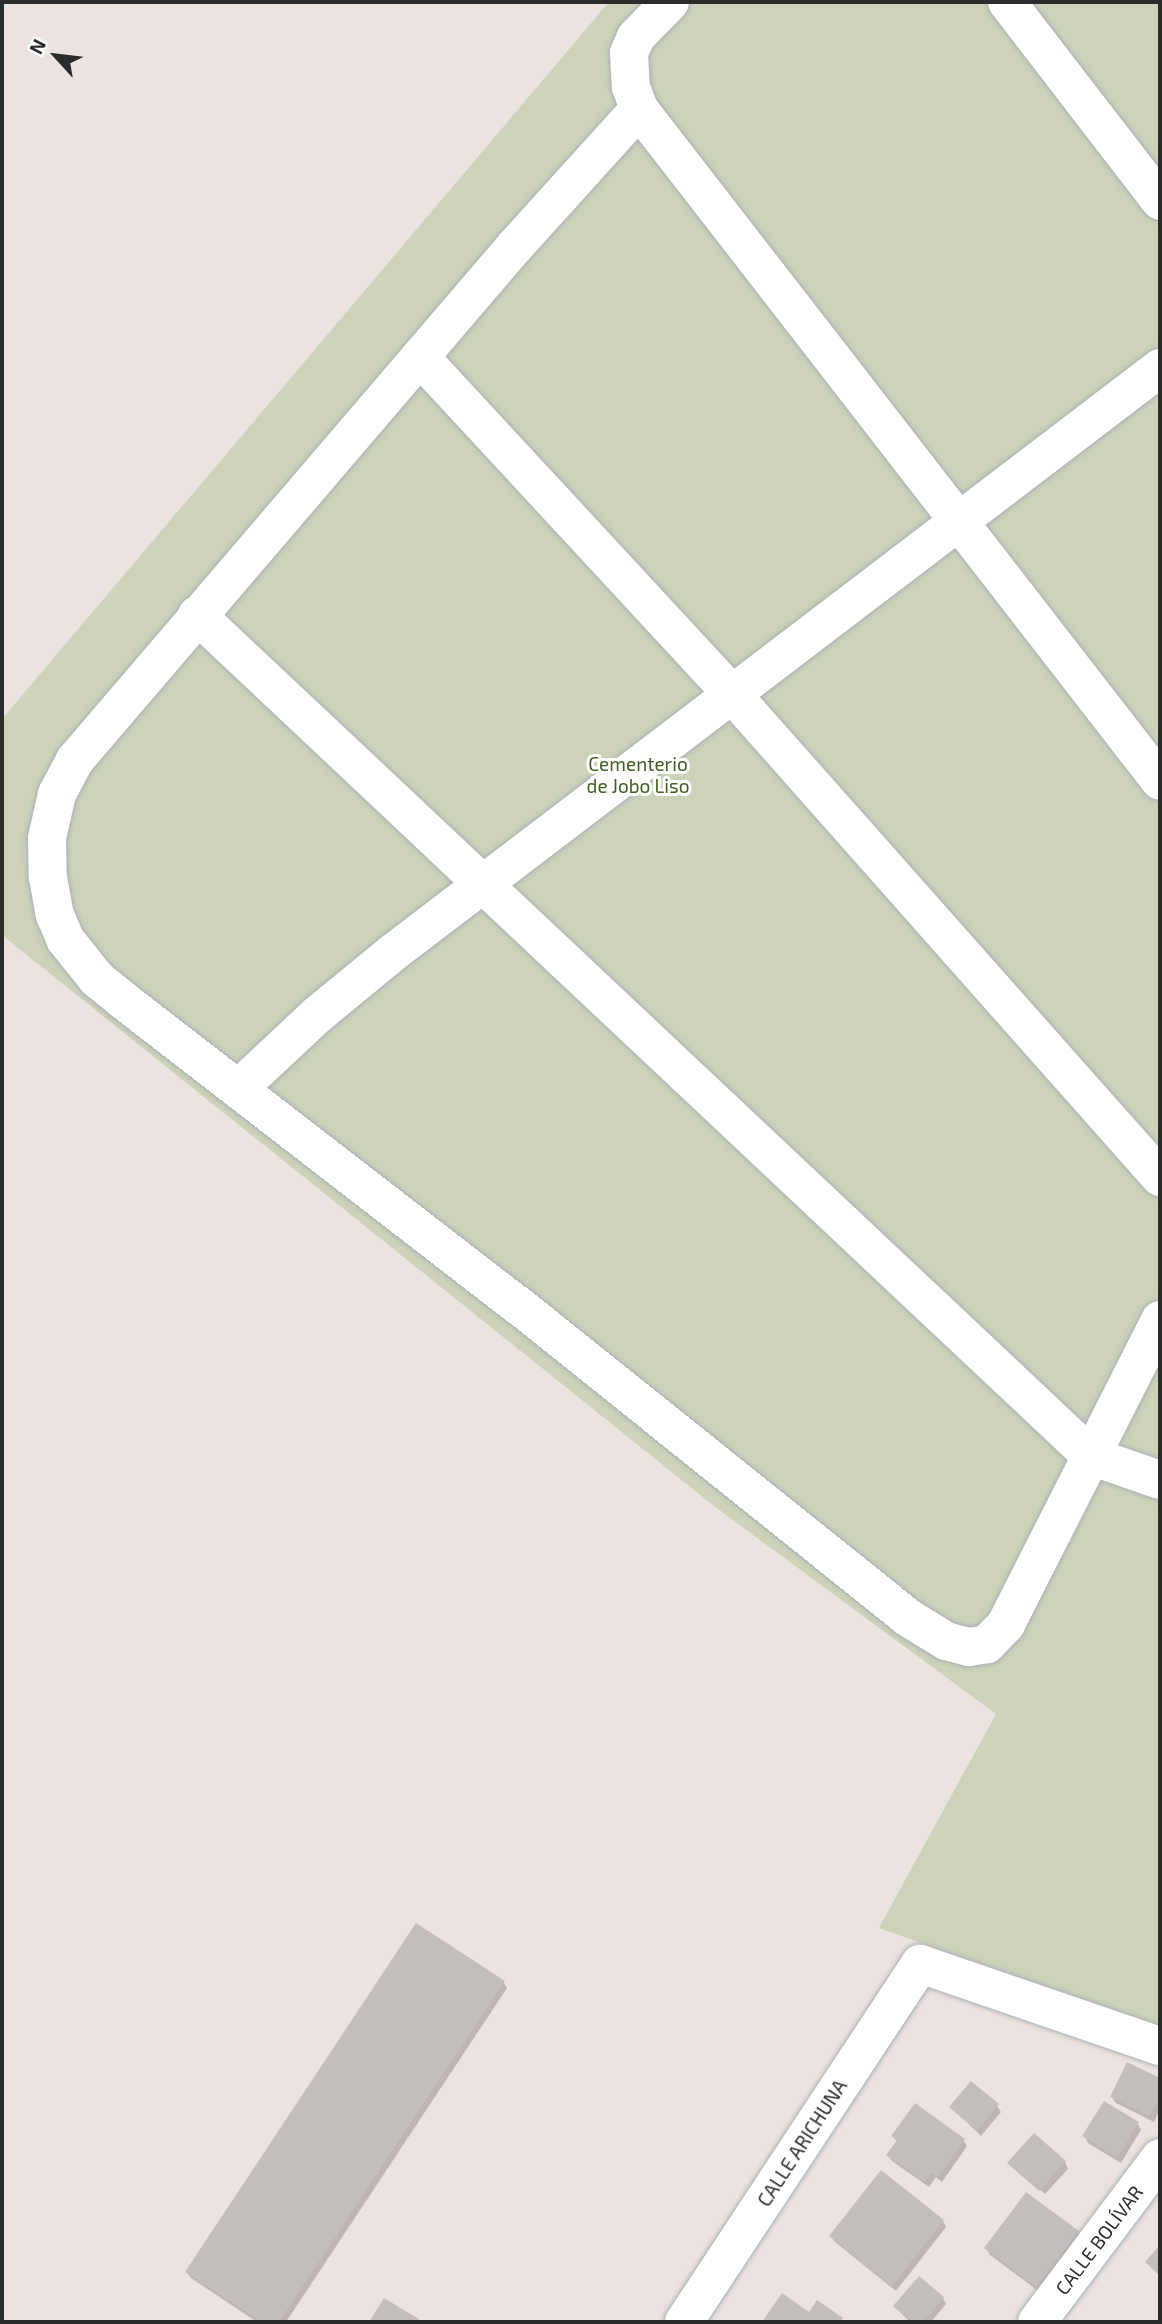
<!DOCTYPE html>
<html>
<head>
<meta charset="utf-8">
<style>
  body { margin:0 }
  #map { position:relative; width:1162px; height:2324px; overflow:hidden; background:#ebe3df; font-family:"Exo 2",sans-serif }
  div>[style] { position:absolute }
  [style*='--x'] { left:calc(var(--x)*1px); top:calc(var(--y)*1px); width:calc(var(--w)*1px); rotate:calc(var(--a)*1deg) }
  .cemetery>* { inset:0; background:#ccd3b8 }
  .shadow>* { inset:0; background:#0003 }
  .building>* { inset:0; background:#c4beba }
  .roads { filter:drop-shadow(0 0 2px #abb0b6) drop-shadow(0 0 2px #abb0b6) }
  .minor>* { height:38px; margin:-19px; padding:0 19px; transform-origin:19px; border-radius:19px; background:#fff }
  span { translate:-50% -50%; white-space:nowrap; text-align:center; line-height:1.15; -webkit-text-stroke:6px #fff; paint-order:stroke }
  .park-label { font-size:19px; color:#3f6023 }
  .street-label { font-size:19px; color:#2b2b2b }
  .frame { position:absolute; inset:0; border:4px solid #2b2b2b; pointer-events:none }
  .north { position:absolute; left:21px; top:21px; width:70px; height:70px; -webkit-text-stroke:5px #fff; paint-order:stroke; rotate:297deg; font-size:19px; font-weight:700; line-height:28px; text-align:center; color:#2b2b2b }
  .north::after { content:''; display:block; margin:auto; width:24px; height:32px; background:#2b2b2b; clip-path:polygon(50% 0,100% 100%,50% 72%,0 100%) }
</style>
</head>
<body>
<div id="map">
  <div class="cemetery">
    <div style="clip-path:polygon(609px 2px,1160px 2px,1160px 2027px,879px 1928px,996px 1714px,714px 1506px,2px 935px,2px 719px)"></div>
  </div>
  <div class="shadow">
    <div style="clip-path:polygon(503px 1982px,507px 1988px,286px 2322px,257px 2322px,191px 2278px,187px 2272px)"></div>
    <div style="clip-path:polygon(1128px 2064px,1160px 2080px,1160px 2109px,1154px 2122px,1116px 2103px,1112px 2097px)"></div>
    <div style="clip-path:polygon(997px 2106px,1001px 2112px,981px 2136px,951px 2107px)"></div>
    <div style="clip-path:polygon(1138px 2124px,1141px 2130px,1121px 2163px,1088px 2143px,1085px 2137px)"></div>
    <div style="clip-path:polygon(893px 2136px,963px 2140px,967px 2146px,942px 2182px,936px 2177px,929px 2187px,892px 2161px,888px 2155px,897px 2142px)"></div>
    <div style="clip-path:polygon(1065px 2162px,1068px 2169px,1045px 2194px,1010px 2163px)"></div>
    <div style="clip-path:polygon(943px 2221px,946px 2227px,896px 2291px,835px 2242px,831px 2236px)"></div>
    <div style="clip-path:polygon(1078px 2232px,1081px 2238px,1041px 2293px,990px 2255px,986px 2248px)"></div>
    <div style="clip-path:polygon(943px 2298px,946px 2304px,931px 2322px,910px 2322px,895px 2307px)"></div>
  </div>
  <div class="building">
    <div style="clip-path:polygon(416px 1923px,505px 1981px,279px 2322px,261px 2322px,185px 2272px)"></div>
    <div style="clip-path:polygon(1127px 2062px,1160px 2078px,1160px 2096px,1150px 2116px,1110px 2097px)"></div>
    <div style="clip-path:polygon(971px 2081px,999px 2104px,977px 2131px,949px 2107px)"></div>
    <div style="clip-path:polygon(1104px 2101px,1139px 2122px,1117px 2158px,1082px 2136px)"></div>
    <div style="clip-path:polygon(915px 2103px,965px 2139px,938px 2177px,932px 2172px,925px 2182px,886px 2155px,897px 2140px,891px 2136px)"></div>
    <div style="clip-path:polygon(1034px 2133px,1066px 2161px,1039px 2191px,1007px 2163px)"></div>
    <div style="clip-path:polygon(881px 2170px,944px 2220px,892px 2286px,829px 2236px)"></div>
    <div style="clip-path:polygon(1026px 2192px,1079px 2231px,1037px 2288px,984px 2248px)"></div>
    <div style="clip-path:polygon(1159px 2246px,1160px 2247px,1160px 2276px,1145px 2262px)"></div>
    <div style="clip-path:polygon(919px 2276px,944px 2297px,923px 2322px,913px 2322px,893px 2306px)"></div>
    <div style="clip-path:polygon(782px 2293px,809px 2312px,817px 2300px,843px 2318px,840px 2322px,762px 2322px)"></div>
    <div style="clip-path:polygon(384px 2298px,419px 2319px,417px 2322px,369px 2322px)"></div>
  </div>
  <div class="roads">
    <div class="minor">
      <div style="--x:670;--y:2;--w:49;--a:134.2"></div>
      <div style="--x:636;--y:37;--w:17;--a:114"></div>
      <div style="--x:629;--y:53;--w:34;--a:87"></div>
      <div style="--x:631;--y:87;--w:23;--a:70"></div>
      <div style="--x:639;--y:109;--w:850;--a:52.21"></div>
      <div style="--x:1007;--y:2;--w:251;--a:52.4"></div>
      <div style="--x:639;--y:109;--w:185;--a:132.1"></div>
      <div style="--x:515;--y:246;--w:677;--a:130.56"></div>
      <div style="--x:75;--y:760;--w:38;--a:118"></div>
      <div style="--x:57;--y:794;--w:45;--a:102.8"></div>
      <div style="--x:47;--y:838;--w:39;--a:89"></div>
      <div style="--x:48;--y:877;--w:39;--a:80"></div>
      <div style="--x:55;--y:915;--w:26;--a:67"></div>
      <div style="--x:65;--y:939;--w:51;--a:51.3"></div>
      <div style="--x:97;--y:979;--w:35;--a:39"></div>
      <div style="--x:124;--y:1001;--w:498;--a:37.7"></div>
      <div style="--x:518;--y:1305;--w:499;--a:38.7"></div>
      <div style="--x:907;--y:1617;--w:46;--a:31.6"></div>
      <div style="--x:946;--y:1641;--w:24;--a:15"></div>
      <div style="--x:969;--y:1647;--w:18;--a:-9"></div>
      <div style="--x:987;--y:1644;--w:28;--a:-46"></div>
      <div style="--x:1006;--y:1624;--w:341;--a:-63.1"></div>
      <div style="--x:420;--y:357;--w:458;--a:47.2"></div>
      <div style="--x:731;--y:693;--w:647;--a:48.45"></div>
      <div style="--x:197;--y:615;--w:1227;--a:43.25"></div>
      <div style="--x:1091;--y:1456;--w:73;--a:19.2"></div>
      <div style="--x:238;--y:1089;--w:108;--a:-43.1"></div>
      <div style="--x:317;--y:1015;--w:101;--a:-39.4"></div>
      <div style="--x:395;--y:951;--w:962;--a:-37.31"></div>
      <div style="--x:684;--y:2322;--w:429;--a:-56.6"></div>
      <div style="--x:920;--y:1964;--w:254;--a:18.9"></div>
      <div style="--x:1037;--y:2322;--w:205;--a:-53.1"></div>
    </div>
  </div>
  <div class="park-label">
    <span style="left:638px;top:775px">Cementerio<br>de Jobo Liso</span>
  </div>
  <div class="street-label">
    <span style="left:802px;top:2143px;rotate:-57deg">CALLE ARICHUNA</span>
    <span style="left:1099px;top:2240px;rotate:-53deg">CALLE BOLÍVAR</span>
  </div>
  <div class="frame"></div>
  <div class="north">N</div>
</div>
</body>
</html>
